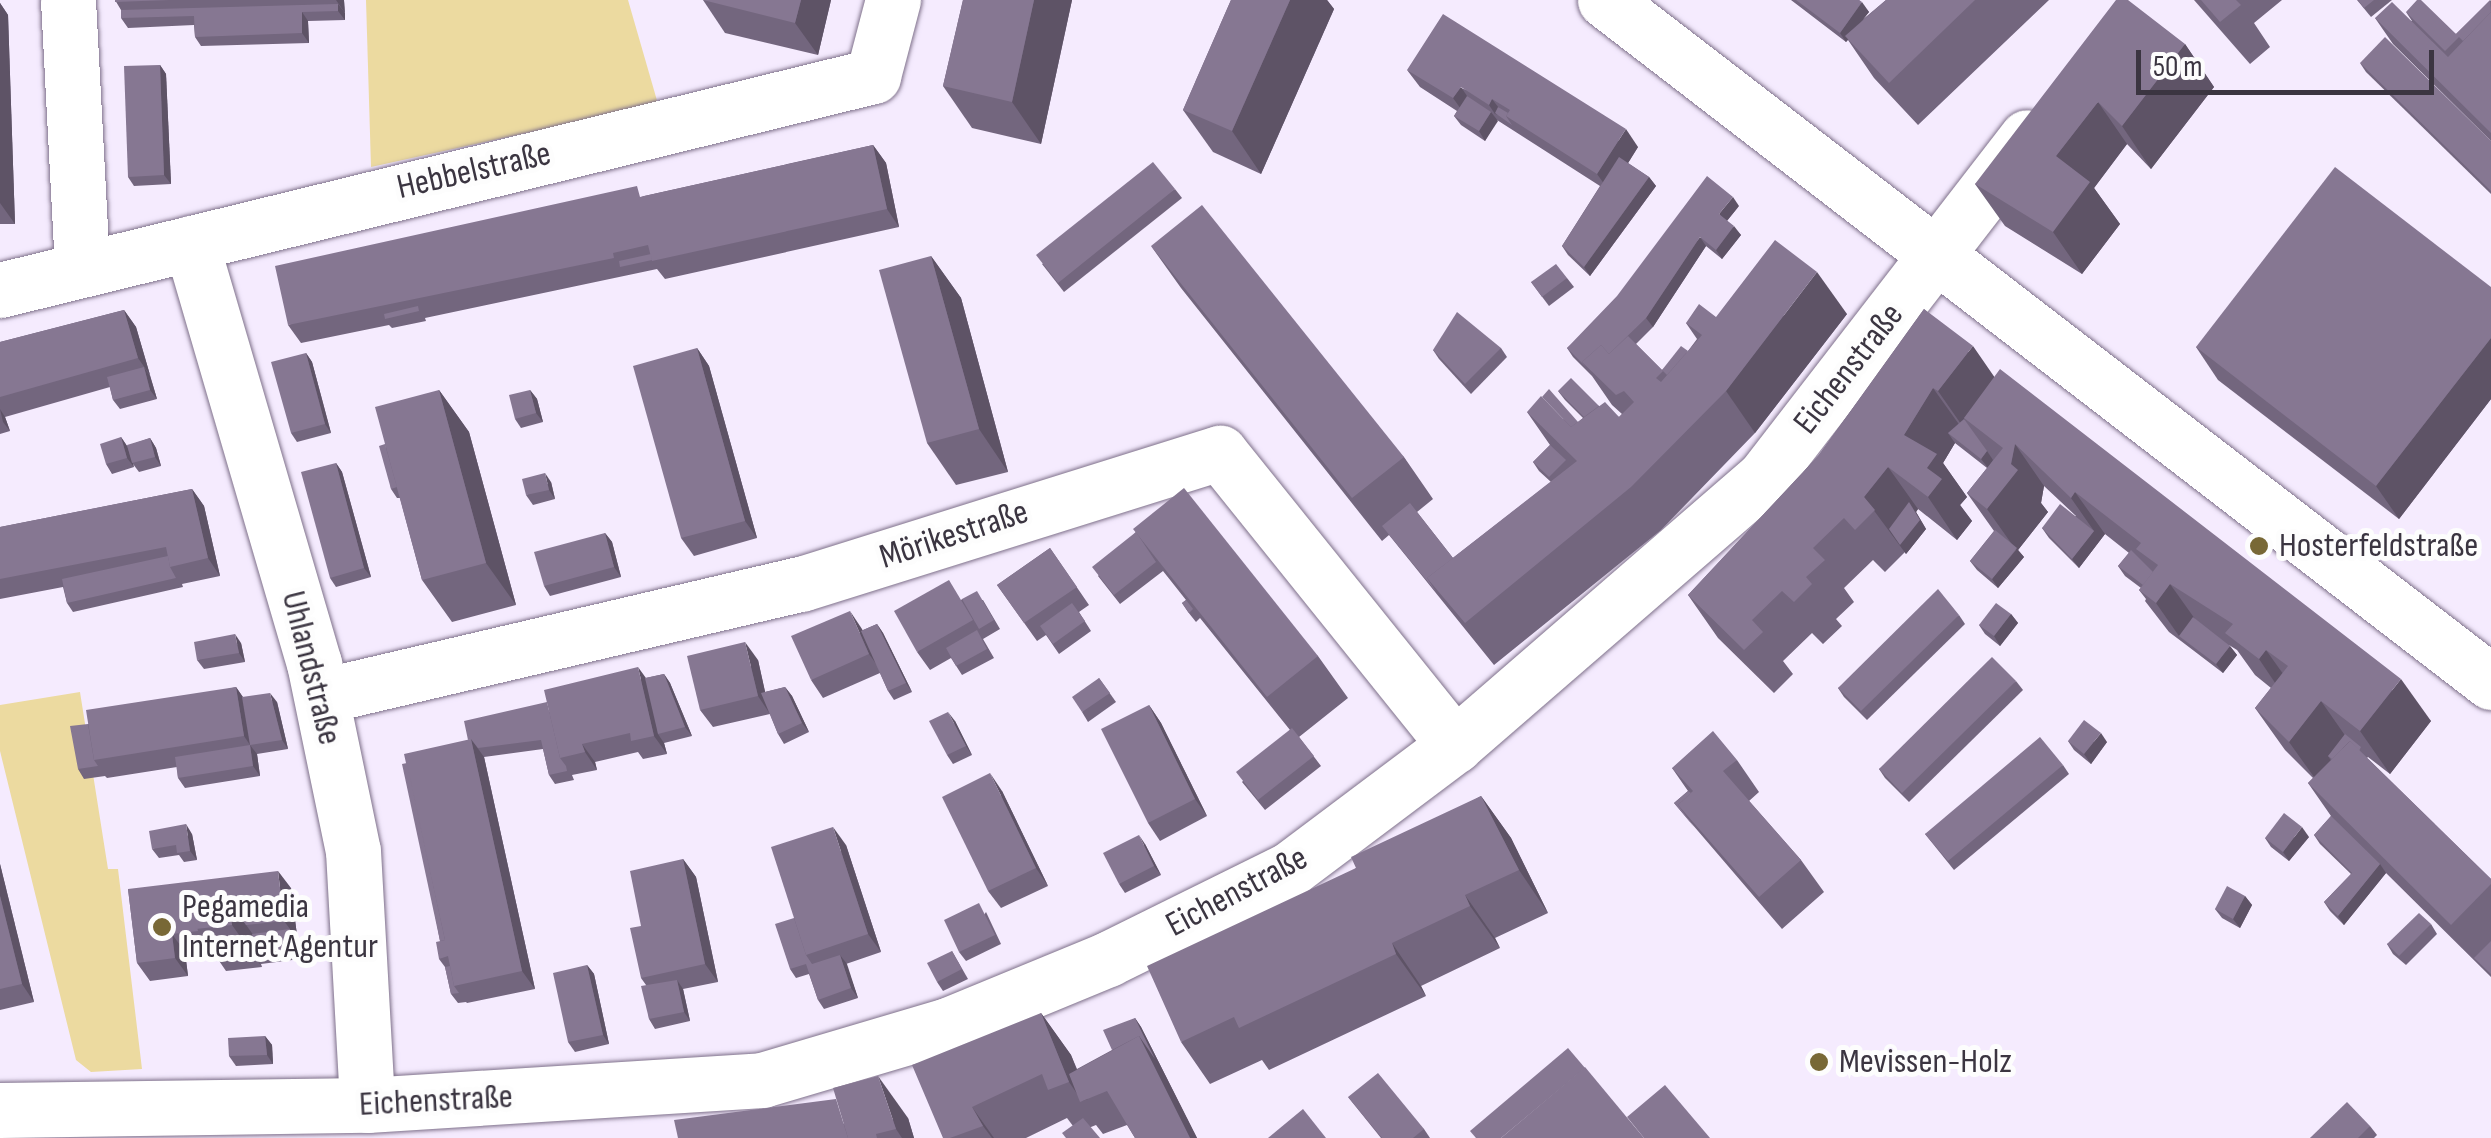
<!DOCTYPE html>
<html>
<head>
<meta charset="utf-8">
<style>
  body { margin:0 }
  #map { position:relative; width:2491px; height:1138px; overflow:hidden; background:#f5ebfe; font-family:"Sofia Sans Condensed",sans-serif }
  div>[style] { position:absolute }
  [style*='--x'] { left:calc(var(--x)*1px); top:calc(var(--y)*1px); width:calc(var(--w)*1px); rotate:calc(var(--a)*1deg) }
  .green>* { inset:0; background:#ecdaa0 }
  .roads { filter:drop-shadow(0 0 2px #7e708a) drop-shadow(0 0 2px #7e708a) }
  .minor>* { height:55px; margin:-27.5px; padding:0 27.5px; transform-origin:27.5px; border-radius:27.5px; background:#fff }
  .wall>* { inset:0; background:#73667e }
  .shaded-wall>* { inset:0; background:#5e5366 }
  .building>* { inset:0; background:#867792 }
  .dots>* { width:28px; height:28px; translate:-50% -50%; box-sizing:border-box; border:5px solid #fdfdfd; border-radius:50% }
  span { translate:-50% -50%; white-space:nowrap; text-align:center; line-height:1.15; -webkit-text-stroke:10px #fdfdfd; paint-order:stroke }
  .street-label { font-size:35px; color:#3b3541 }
  .poi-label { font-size:35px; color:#3b3541 }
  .left { translate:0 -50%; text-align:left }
  .scale { position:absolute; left:2136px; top:50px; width:298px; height:45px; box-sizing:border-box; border:5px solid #3b3541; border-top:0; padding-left:12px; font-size:30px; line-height:35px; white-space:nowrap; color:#3b3541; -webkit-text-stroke:8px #fdfdfd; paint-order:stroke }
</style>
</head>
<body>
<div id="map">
  <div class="green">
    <div style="clip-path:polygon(366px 0,628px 0,658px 104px,371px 167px)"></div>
    <div style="clip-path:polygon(80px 692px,108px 869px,118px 869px,142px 1069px,91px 1072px,76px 1060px,0 751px,0 705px)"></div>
  </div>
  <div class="roads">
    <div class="minor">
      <div style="--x:68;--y:0;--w:267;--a:87"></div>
      <div style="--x:1605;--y:0;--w:1118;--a:37.59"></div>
      <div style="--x:191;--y:243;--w:438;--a:73.7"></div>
      <div style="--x:314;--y:663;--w:192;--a:78.3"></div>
      <div style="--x:353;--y:851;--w:254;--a:86.8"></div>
      <div style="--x:0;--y:290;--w:899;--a:-13.77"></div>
      <div style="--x:873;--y:76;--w:79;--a:-75.3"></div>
      <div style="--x:322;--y:696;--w:492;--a:-13.2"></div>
      <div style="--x:801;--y:584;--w:439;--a:-17.4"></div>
      <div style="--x:1220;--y:453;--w:375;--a:51.2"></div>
      <div style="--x:0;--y:1110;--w:367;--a:-0.8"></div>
      <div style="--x:367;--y:1105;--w:396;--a:-3.6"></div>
      <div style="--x:762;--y:1080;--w:194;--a:-16.5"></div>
      <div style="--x:948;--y:1025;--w:173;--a:-22.4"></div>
      <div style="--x:1108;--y:959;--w:203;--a:-26.3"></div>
      <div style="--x:1290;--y:869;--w:206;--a:-36.9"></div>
      <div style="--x:1455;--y:745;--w:410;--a:-40.9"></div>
      <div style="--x:1765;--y:476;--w:428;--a:-52.3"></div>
    </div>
  </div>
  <div class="wall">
    <div style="clip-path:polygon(115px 0,344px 0,345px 20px,308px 21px,309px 43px,201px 46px,195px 37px,194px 25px,128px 28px,121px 18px,121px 10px)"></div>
    <div style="clip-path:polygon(703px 0,831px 0,818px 55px,725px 33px)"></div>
    <div style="clip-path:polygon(963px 0,1072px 0,1041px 144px,972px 128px,943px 86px)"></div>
    <div style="clip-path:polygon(1231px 0,1327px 0,1334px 9px,1261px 174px,1213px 152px,1183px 110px)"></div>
    <div style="clip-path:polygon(1791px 0,1859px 0,1869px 12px,1861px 21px,1886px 0,2049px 0,1918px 125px,1874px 78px,1848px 40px,1846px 42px)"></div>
    <div style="clip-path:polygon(2194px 0,2282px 0,2254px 23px,2270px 47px,2250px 64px)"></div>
    <div style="clip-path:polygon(2357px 0,2392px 0,2371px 17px)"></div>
    <div style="clip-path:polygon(2491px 0,2491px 141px,2393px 44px,2375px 18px,2412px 21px,2406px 12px,2456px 34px)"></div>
    <div style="clip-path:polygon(0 3px,8px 15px,15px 224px,0 224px)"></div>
    <div style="clip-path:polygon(2185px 44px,2214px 87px,2151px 169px,2127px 144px,2094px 188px,2120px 224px,2082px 274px,2005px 226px,1975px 184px)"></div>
    <div style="clip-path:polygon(2360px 63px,2491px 141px,2491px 194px,2366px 72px)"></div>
    <div style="clip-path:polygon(160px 65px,166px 74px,171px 184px,134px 186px,128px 177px)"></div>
    <div style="clip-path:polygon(1407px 70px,1638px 147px,1628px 163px,1649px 177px,1656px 186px,1590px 276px,1568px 255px,1562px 246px,1600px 186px,1497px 120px,1485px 141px,1461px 125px,1454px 116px,1457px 111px,1420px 87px)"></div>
    <div style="clip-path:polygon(873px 145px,886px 163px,899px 227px,665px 279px,657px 269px,425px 318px,426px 321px,392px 328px,389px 325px,301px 343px,288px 325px,644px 196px)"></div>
    <div style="clip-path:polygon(1175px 189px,1182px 198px,1064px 292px,1042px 264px)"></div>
    <div style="clip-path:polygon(1739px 206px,1727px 221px,1741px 235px,1722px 259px,1706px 246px,1653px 327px,1636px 344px,1662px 370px,1688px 351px,1697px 339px,1686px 323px,1716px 317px,1847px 314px,1755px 433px,1661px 530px,1494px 665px,1389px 535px,1382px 541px,1181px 288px,1151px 246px,1404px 457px,1433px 499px,1417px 512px,1453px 558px,1551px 482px,1539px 471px,1533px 462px,1550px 445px,1527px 412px,1578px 422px,1583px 418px,1565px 400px,1558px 391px,1599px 406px,1619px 417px,1622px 414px,1612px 405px,1592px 376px,1573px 357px,1567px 348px)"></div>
    <div style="clip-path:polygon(931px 256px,961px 298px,1008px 472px,956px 485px,927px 443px)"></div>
    <div style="clip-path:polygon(1567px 278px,1574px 287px,1549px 306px,1531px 282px)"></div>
    <div style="clip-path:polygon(2491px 287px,2491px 399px,2399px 519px,2218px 380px,2196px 347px)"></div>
    <div style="clip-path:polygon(1924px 309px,1994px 377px,2431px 721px,2390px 774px,2368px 757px,2367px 758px,2491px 879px,2491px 977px,2386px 873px,2344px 925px,2330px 911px,2324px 902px,2351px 874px,2320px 844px,2314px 835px,2331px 816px,2308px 783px,2313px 778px,2285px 750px,2255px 708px,2271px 688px,2255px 675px,2237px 650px,2229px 645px,2237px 655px,2223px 673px,2169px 632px,2145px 601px,2146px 599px,2139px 590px,2141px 588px,2125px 576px,2118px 566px,2129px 553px,2105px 534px,2079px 568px,2049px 538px,2042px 528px,2076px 516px,2044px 486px,2041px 503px,2048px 512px,2018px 550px,2024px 557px,1998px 588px,1977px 570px,1970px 561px,1994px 531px,1967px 493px,1987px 468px,1955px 443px,1943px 463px,1967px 497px,1960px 505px,1972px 521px,1957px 540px,1918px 509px,1916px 512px,1926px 529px,1906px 554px,1905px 552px,1885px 572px,1873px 560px,1844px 588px,1854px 602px,1836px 619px,1842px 626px,1823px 644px,1812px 633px,1783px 661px,1793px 674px,1774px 693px,1718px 638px,1688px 595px,1819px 455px)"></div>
    <div style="clip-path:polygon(124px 310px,136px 327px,157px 399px,120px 409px,113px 400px,110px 387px,5px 417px,10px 431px,0 434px,0 342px)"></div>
    <div style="clip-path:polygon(697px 348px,709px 366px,757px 538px,694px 556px,681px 538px)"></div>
    <div style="clip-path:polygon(1501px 348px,1507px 357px,1471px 394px,1439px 359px,1433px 350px)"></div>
    <div style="clip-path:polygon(306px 353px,312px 362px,331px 433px,297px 442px,291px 433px)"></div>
    <div style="clip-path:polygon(439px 390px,469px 432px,516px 605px,452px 622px,422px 580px,400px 498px,397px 498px,391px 489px,385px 444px)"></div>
    <div style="clip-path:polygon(530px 390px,537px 399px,543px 422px,521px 428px,515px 419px)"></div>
    <div style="clip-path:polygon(121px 437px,127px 446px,150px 438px,156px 448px,161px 466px,139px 472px,133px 464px,134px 467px,112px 474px,106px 464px)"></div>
    <div style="clip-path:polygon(336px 463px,342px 472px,371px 577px,336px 587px,330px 578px)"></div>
    <div style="clip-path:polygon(551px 482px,555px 499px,533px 505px,526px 495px)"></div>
    <div style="clip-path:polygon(192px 489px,204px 506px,220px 576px,182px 584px,183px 587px,73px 612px,67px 603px,63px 587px,0 599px,0 527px)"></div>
    <div style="clip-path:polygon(1136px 532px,1318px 656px,1348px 698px,1299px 737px,1321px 766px,1265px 810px,1242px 782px,1290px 730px,1200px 618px,1196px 622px,1188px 612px,1182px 603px,1186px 600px,1163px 571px,1120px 604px,1098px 576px)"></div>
    <div style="clip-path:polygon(605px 533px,612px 542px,621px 577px,550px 596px,544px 586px)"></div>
    <div style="clip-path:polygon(1050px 548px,1089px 605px,1079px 612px,1091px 631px,1059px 654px,1046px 635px,1037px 641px,997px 585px)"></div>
    <div style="clip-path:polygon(962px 599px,983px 600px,1000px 629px,983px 639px,994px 658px,962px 675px,951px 658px,930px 670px,917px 652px)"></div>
    <div style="clip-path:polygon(2011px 614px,2018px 623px,2000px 646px,1985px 634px,1979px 625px)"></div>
    <div style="clip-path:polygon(1959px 615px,1965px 624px,1867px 720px,1844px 697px,1838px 688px)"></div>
    <div style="clip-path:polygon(877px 624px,883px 633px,912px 692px,894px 700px,888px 691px,880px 673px,823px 698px,811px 680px,863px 630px)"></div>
    <div style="clip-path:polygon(241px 643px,245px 662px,204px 669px,197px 660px)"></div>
    <div style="clip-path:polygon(758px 660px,765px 692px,785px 687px,792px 696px,809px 732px,784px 744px,778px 734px,770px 714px,713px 727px,700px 710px)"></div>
    <div style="clip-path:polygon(664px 674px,670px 683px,692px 736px,664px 743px,667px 754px,643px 759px,638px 752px,595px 762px,597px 770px,572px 775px,574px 780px,555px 784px,549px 775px,543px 749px,484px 757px,535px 989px,467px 1003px,466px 1002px,458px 1003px,451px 994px,445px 967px,439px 959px,440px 941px,407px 763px,468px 740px,646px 678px)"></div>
    <div style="clip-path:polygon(1099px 678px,1116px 702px,1088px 722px,1082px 712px)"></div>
    <div style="clip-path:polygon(2016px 681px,2023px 690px,1909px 802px,1885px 778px,1879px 769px)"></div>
    <div style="clip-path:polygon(236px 687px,243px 697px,277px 702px,288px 749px,257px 754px,260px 776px,185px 788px,178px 778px,177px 767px,107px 778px,105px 776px,84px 779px,78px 769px,88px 724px)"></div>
    <div style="clip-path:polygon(1149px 705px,1161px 723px,1207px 816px,1160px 841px,1148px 823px)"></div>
    <div style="clip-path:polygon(955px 721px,972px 755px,953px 764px,947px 755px)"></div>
    <div style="clip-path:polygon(2068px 741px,2107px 742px,2091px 764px,2074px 750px)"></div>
    <div style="clip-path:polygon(1737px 760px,1759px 792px,1749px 801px,1801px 860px,1824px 892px,1782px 929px,1674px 803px,1688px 791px,1672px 768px)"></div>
    <div style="clip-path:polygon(2063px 765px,2069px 774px,1954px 870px,1925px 834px)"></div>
    <div style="clip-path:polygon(1002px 791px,1048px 886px,1001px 908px,988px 891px)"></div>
    <div style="clip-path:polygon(1481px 796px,1511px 838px,1548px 913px,1495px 938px,1500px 948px,1421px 986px,1426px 996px,1269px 1070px,1262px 1060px,1210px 1084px,1181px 1042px,1356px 868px)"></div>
    <div style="clip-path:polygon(192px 834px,197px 860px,184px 862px,179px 855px,159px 858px,152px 849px)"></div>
    <div style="clip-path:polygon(2309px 837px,2289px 861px,2271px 847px,2265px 838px)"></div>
    <div style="clip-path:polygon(1145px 844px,1161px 875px,1125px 893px,1119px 884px)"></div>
    <div style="clip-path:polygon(846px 845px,881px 952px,846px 964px,858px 998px,824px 1009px,818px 1000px,809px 974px,796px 978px,790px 969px,794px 918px)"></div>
    <div style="clip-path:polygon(683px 859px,696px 877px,718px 982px,683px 989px,690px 1021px,655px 1029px,649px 1019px,646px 985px,641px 978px,641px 926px)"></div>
    <div style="clip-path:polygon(0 864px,34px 1002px,0 1010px)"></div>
    <div style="clip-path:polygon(291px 888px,300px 959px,261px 964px,262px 967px,226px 971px,211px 949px,185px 952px,188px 976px,150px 981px,137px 963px,128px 889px)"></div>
    <div style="clip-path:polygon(2245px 896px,2252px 905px,2240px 928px,2222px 918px,2215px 909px)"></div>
    <div style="clip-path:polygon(986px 912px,1001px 944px,966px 961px,959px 952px)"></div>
    <div style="clip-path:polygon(2431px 924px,2437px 934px,2406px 965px,2393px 954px,2387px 944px)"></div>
    <div style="clip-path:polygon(952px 951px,968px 979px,943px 991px,937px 982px)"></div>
    <div style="clip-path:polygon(587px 965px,594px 974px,609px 1044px,575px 1052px,568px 1042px)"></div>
    <div style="clip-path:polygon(1041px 1013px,1071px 1055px,1077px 1069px,1112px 1050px,1135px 1018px,1141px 1027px,1197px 1138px,1135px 1138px,1127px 1125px,1103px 1134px,1096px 1125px,1091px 1127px,1073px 1126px,1067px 1118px,1026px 1138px,943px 1138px)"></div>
    <div style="clip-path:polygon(265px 1036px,272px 1045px,273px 1064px,236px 1066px,229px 1056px)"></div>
    <div style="clip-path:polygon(1348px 1097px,1424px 1129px,1430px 1138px,1381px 1138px)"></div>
    <div style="clip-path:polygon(908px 1118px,914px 1138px,678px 1138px)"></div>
    <div style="clip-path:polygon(2370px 1126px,2377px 1135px,2374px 1138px,2310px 1138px)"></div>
  </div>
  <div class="shaded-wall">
    <div style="clip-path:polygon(336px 0,344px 0,345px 13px)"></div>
    <div style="clip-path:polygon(801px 0,831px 0,818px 55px,795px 23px)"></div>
    <div style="clip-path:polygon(1034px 0,1072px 0,1041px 144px,1012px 102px)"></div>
    <div style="clip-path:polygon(1290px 0,1327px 0,1334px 9px,1261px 174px,1232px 131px)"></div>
    <div style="clip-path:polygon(1862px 2px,1869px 12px,1846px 42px,1840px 33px)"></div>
    <div style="clip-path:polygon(0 3px,8px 15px,15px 224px,0 203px)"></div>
    <div style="clip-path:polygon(338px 4px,345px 13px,345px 20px,338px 11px)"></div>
    <div style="clip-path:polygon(302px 12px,308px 21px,309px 43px,302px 33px)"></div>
    <div style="clip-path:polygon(2185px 44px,2214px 87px,2151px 169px,2122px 126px)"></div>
    <div style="clip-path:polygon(160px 65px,166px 74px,171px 184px,164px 175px)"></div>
    <div style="clip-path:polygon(1461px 87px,1473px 105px,1466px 116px,1453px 98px)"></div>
    <div style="clip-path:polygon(1492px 99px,1505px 116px,1495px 114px,1489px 105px)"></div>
    <div style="clip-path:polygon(2098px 102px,2127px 144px,2094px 188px,2120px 224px,2082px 274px,2053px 232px,2056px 156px)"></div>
    <div style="clip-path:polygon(1491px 112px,1498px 121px,1485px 141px,1479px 131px)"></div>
    <div style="clip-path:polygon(1626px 129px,1638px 147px,1610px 192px,1597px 174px)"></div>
    <div style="clip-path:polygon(873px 145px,886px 163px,899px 227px,887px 209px)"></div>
    <div style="clip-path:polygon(1649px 177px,1656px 186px,1590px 276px,1584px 267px)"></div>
    <div style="clip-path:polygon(1733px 197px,1739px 206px,1725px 223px,1719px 214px)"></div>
    <div style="clip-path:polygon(1734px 226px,1741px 235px,1722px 259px,1716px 250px)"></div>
    <div style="clip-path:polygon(1700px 237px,1706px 246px,1653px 327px,1646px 318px)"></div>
    <div style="clip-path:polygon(931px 256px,961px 298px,1008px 472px,979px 429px)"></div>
    <div style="clip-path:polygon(1817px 272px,1847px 314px,1755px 433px,1726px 391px)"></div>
    <div style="clip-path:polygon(124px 310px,136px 327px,150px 375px,138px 358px)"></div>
    <div style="clip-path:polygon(2491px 338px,2491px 399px,2399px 519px,2376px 486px)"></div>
    <div style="clip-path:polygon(1973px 346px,2002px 388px,1964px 418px,1968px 434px,1938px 391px)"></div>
    <div style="clip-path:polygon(697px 348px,709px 366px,757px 538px,745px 521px)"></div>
    <div style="clip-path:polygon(306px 353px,312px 362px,331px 433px,325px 424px)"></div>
    <div style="clip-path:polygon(144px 367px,150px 376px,157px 399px,150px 390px)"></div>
    <div style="clip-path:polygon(1933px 388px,1963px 430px,1948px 433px,1955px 443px,1943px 463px,1967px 497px,1960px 505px,1972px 521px,1957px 540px,1928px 497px,1904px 435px)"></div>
    <div style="clip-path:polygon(439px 390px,469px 432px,516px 605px,486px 563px)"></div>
    <div style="clip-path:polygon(530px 390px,537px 399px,543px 422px,536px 413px)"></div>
    <div style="clip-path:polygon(0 409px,5px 417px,10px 431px,3px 422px)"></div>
    <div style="clip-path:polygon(121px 437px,127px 446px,134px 467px,127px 458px)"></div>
    <div style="clip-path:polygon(150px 438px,156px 448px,161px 466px,155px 457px)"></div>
    <div style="clip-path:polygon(2015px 444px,2044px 486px,2041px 503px,2048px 512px,2018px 550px,2024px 557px,1998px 588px,1992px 579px,2016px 550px,1987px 509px,2011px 464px)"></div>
    <div style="clip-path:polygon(1987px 451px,1993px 460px,1988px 468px,1981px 459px)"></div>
    <div style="clip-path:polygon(336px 463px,342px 472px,371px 577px,364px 568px)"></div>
    <div style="clip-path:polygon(1888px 467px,1918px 509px,1916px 512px,1926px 529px,1906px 554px,1864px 497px)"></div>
    <div style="clip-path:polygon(545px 473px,551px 482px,555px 499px,549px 490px)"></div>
    <div style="clip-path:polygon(192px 489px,204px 506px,220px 576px,208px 558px)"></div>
    <div style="clip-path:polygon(2075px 492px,2105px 534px,2079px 568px,2072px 559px,2094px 531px,2071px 498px)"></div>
    <div style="clip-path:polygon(605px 533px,612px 542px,621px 577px,614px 567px)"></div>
    <div style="clip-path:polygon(2170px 584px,2200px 626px,2179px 636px,2156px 603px)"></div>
    <div style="clip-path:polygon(850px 611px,862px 629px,882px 672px,869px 654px)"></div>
    <div style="clip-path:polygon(2011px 614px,2018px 623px,2000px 646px,1994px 636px)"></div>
    <div style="clip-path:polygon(877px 624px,883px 633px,912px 692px,906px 683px)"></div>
    <div style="clip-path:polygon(235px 634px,241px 643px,245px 662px,239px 653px)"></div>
    <div style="clip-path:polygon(745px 642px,758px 660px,770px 714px,758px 696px)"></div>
    <div style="clip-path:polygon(2230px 646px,2237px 655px,2223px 673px,2216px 664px)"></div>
    <div style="clip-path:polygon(2266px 650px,2296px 692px,2288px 702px,2259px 659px)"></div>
    <div style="clip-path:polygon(638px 667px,651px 685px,658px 734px,664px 743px,667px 754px,654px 736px)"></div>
    <div style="clip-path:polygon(664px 674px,670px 683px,692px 736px,685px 727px)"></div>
    <div style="clip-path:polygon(2401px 679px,2431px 721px,2390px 774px,2360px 731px)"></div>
    <div style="clip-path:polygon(236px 687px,248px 705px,250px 745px,244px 736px)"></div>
    <div style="clip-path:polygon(785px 687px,792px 696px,809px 732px,802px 723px)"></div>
    <div style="clip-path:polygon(270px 693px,277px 702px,288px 749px,282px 740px)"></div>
    <div style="clip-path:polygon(2321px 701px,2351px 744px,2328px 756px,2334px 765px,2319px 784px,2289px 742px)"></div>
    <div style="clip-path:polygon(1149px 705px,1161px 723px,1207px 816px,1195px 799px)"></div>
    <div style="clip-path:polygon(948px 712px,955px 721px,972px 755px,966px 746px)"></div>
    <div style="clip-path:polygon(2101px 733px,2107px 742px,2091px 764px,2084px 754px)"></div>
    <div style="clip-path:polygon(471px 739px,484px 757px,535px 989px,522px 971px)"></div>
    <div style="clip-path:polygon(582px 744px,595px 762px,597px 770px,585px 752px)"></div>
    <div style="clip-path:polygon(250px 745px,257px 754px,260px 776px,253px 766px)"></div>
    <div style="clip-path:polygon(990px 773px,1002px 791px,1048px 886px,1036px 868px)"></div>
    <div style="clip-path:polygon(1481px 796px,1511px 838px,1548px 913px,1519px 870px)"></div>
    <div style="clip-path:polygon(186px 824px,192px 834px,197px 860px,190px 851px)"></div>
    <div style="clip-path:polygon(833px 827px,846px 845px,881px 952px,868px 934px)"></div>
    <div style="clip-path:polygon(2302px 827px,2309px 837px,2289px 861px,2283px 852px)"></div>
    <div style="clip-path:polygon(1139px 835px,1145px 844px,1161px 875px,1154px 866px)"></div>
    <div style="clip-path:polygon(683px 859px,696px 877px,718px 982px,705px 964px)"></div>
    <div style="clip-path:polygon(0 864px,34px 1002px,22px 984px,0 896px)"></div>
    <div style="clip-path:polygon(2380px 864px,2386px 873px,2344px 925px,2338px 916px)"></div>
    <div style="clip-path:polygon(278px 871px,291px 888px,300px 959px,293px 950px,290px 929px,284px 921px)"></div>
    <div style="clip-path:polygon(1465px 895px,1495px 938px,1500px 948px,1470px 906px)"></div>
    <div style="clip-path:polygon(2245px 896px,2252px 905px,2240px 928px,2233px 919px)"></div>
    <div style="clip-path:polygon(229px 901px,259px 943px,255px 955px,262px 967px,232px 925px)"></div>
    <div style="clip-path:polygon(172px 934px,185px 952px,188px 976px,175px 958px)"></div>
    <div style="clip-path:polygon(1392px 943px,1421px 986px,1426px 996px,1396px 954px)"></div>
    <div style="clip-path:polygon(840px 955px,847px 964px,858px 998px,851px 988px)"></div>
    <div style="clip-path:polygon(587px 965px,594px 974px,609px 1044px,603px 1035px)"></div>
    <div style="clip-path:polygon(677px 980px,683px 989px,690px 1021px,684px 1012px)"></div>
    <div style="clip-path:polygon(1041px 1013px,1071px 1055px,1088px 1099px,1082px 1101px,1069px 1082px)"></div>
    <div style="clip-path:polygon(1135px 1018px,1141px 1027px,1197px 1138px,1190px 1138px,1139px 1036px)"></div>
    <div style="clip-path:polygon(265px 1036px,272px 1045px,273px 1064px,267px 1055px)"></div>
    <div style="clip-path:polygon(878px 1076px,908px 1118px,914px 1138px,902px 1138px,896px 1129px)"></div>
    <div style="clip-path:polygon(972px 1107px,994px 1138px,992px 1138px,983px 1126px)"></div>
  </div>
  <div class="building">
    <div style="clip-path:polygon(115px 0,170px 0,115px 2px)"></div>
    <div style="clip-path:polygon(703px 0,801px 0,795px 23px)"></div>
    <div style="clip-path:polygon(963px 0,1034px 0,1012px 102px,943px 86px)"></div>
    <div style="clip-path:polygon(1231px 0,1290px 0,1232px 131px,1183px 110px)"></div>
    <div style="clip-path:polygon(1796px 0,1859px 0,1862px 2px,1840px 33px)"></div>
    <div style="clip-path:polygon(1886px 0,1975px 0,1889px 83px,1845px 36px)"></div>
    <div style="clip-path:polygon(2116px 0,2128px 0,2185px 44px,2122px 126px,2098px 102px,2056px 156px,2090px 182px,2053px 232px,1975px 184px)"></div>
    <div style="clip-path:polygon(2201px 0,2236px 0,2241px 5px,2220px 22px)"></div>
    <div style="clip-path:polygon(2358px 0,2374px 0,2364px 8px)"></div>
    <div style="clip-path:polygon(2417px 0,2421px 0,2456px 34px,2490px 0,2491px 12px,2463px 41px,2459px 37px,2445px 51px,2406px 12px)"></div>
    <div style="clip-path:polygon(2392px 2px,2448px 57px,2491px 12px,2491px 133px,2375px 18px)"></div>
    <div style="clip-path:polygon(338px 4px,338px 11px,302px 12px,302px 33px,195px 37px,194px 16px,121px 18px,121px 10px)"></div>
    <div style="clip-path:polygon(1443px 14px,1626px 129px,1597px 174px,1506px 116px,1510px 110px,1492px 99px,1489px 105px,1461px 87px,1453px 98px,1407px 70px)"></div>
    <div style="clip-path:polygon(2385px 37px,2491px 141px,2491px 191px,2360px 63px)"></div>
    <div style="clip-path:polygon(160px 65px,164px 175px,128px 177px,124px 66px)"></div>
    <div style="clip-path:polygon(1467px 96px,1491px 112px,1479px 131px,1454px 116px)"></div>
    <div style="clip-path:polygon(1498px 107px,1508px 113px,1506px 116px,1512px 125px,1495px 113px)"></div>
    <div style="clip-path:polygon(873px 145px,887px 209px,652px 261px,648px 245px,613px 253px,614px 258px,288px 325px,275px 266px,637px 186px,640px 197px)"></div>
    <div style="clip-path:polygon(1619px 157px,1649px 177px,1584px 267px,1562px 246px)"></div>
    <div style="clip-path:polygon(1153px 162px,1175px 189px,1058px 283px,1036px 255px)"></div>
    <div style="clip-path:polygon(2335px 167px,2491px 287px,2491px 338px,2376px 486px,2196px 347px)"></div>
    <div style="clip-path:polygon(1707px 176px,1733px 197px,1719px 214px,1734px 226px,1716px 250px,1700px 237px,1646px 318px,1609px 354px,1601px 345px,1582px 362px,1586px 367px,1567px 348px,1617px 296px)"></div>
    <div style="clip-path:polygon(1202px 205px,1404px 457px,1352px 498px,1151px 246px)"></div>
    <div style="clip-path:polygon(1775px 240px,1817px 272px,1726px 391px,1631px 487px,1465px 623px,1427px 578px,1577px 461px,1527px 412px,1541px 396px,1571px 427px,1605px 402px,1619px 417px,1634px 402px,1624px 391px,1616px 395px,1582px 362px,1601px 345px,1609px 354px,1628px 336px,1663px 371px,1656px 378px,1661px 382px,1702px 335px,1686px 323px,1699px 304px,1716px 317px)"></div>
    <div style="clip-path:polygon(651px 254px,652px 260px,620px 267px,619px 261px)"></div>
    <div style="clip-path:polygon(931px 256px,979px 429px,927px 443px,879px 270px)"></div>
    <div style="clip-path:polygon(1556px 264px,1567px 278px,1542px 297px,1531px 282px)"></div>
    <div style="clip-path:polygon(418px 306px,419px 311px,385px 319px,384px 314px)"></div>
    <div style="clip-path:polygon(1924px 309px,1973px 346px,1938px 391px,1933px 388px,1904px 435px,1937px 454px,1927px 468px,1942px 479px,1928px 497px,1888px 467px,1864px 497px,1875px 510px,1855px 530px,1844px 518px,1813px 548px,1825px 560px,1806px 577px,1812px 584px,1794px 602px,1782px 591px,1752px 620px,1763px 632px,1744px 650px,1688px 595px,1819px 455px)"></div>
    <div style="clip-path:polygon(124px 310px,138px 358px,0 397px,0 342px)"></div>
    <div style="clip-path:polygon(1457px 312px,1501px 348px,1465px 384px,1433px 350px)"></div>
    <div style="clip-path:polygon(1681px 346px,1688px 351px,1667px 375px,1662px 370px)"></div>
    <div style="clip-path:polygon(697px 348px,745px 521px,681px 538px,633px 366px)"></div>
    <div style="clip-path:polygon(306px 353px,325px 424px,291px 433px,271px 362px)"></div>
    <div style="clip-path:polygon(144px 367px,150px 390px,113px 400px,107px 377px)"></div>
    <div style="clip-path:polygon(2000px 369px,2401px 679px,2360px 731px,2321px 701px,2289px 742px,2255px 708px,2288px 666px,2266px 650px,2259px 659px,2225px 633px,2233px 624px,2170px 584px,2156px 603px,2139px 590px,2158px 565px,2136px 549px,2141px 543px,2075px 492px,2071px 498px,2015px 444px,2011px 464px,2018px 470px,1987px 509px,1967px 493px,2003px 448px,1964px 418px)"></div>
    <div style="clip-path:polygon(1571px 378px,1599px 406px,1584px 417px,1558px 391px)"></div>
    <div style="clip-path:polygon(1549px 389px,1578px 422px,1571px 427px,1542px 397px)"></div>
    <div style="clip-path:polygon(439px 390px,486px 563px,422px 580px,375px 407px)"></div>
    <div style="clip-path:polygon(530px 390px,536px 413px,515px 419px,509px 395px)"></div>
    <div style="clip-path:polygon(1964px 419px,1987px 451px,1981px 459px,1948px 433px)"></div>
    <div style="clip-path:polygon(121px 437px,127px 458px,106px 464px,100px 444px)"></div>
    <div style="clip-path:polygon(150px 438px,155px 457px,132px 463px,127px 445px)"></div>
    <div style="clip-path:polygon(385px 444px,397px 487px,391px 489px,379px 446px)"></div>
    <div style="clip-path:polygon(1550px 445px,1566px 460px,1549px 477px,1533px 462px)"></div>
    <div style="clip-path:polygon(336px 463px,364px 568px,330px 578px,301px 472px)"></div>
    <div style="clip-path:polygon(545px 473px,549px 490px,526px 495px,522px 479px)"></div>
    <div style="clip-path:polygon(1184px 488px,1318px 656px,1267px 697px,1133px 529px)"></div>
    <div style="clip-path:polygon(192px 489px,208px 558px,170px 567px,166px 547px,0 579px,0 527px)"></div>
    <div style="clip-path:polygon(1909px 502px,1920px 520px,1900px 545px,1889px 529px)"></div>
    <div style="clip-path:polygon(1410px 503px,1453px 558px,1427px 578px,1437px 593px,1382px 526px)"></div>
    <div style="clip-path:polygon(2060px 504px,2094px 531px,2072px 559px,2042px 528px)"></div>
    <div style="clip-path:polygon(1995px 530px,2017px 548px,1992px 579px,1970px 561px)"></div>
    <div style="clip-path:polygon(1136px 532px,1156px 562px,1114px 595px,1092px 567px)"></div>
    <div style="clip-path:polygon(605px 533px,614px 567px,544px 586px,534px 552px)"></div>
    <div style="clip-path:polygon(1050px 548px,1077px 587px,1024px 623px,997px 585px)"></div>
    <div style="clip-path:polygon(2131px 550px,2153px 572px,2143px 585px,2118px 566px)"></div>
    <div style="clip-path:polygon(168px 556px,170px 567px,176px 578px,67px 603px,62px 579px)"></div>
    <div style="clip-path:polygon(949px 580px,973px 620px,917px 652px,894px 611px)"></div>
    <div style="clip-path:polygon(1938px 589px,1959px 615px,1861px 711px,1838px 688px)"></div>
    <div style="clip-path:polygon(977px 591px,994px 620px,979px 629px,962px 599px)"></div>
    <div style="clip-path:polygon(1186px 600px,1193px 609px,1189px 613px,1182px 603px)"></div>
    <div style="clip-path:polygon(1072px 603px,1085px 621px,1053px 644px,1040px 626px)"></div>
    <div style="clip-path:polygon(1996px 603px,2011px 614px,1994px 636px,1979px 625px)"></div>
    <div style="clip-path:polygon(850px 611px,869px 654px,811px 680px,791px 636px)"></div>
    <div style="clip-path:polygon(2193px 617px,2230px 646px,2216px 664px,2179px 636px)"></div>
    <div style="clip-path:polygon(877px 624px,906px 683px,888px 691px,861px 631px)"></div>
    <div style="clip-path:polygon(977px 630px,987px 649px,956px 666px,946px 648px)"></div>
    <div style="clip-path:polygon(235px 634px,239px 653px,197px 660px,194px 642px)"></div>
    <div style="clip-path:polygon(745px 642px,758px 696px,700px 710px,687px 656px)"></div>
    <div style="clip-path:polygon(1992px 657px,2016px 681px,1902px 793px,1879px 769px)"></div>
    <div style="clip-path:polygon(638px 667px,654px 736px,631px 741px,630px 733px,582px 744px,585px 752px,560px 758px,544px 690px)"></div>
    <div style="clip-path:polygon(664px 674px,685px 727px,658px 734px,645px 678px)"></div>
    <div style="clip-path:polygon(1099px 678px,1110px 693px,1082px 712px,1072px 697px)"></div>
    <div style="clip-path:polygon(236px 687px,244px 736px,94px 760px,86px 710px)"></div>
    <div style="clip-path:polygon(785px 687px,802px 723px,778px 734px,761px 693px)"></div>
    <div style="clip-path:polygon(270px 693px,282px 740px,250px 745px,242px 697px)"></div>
    <div style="clip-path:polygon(547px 702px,560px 758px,566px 766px,567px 771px,549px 775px,541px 740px,478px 748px,471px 739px,468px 740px,464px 721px)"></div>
    <div style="clip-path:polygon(1149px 705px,1195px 799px,1148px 823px,1101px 729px)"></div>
    <div style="clip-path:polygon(948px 712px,966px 746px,947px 755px,929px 721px)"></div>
    <div style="clip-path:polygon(2084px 720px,2101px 733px,2084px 754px,2068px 741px)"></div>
    <div style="clip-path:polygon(88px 724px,94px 760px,98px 766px,78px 769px,70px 726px)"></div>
    <div style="clip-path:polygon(1292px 728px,1314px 756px,1258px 800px,1236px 772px)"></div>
    <div style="clip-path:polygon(1713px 731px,1737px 760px,1723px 771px,1801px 860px,1759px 897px,1678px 805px,1693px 791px,1672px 768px)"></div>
    <div style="clip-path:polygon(2345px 734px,2361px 747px,2359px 751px,2350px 741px,2332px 759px,2328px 756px)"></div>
    <div style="clip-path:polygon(2040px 737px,2063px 765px,1948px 861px,1925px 834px)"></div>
    <div style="clip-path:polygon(471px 739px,522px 971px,454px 986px,448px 956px,439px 959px,436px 942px,445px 940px,404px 754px)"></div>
    <div style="clip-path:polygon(2350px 741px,2491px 879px,2491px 884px,2451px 925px,2308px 783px)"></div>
    <div style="clip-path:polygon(250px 745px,253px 766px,178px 778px,175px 757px)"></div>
    <div style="clip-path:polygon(407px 763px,445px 940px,440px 941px,402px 764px)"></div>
    <div style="clip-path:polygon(990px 773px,1036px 868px,988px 891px,942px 797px)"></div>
    <div style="clip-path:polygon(1688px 791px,1691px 793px,1678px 805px,1694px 827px,1674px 803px)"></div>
    <div style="clip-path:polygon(1481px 796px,1519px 870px,1465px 895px,1470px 906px,1392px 943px,1396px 954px,1239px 1028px,1234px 1017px,1181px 1042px,1147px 966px,1356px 868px,1351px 857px)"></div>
    <div style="clip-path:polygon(2284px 813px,2302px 827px,2283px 852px,2265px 838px)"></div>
    <div style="clip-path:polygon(2331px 816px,2380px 864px,2338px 916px,2324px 902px,2352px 873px,2314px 835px)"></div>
    <div style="clip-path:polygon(186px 824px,190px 851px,177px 853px,176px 845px,152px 849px,149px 831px)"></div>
    <div style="clip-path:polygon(833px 827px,868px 934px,806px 955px,771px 847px)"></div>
    <div style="clip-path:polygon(1139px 835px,1154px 866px,1119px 884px,1103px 853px)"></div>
    <div style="clip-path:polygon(683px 859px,705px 964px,641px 978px,630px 928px,641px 926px,630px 871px)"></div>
    <div style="clip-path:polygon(278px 871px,284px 921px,246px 925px,229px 901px,192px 906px,198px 931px,172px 934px,175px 958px,137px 963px,128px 889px)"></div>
    <div style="clip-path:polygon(2227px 886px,2245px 896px,2233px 919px,2215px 909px)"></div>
    <div style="clip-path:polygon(0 896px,22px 984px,0 989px)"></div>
    <div style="clip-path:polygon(229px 901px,232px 925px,196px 929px,192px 906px)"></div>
    <div style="clip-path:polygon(979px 903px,995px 935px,959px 952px,944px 920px)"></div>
    <div style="clip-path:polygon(2419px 913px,2431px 924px,2399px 956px,2387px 944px)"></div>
    <div style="clip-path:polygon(794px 918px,806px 955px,812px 964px,840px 955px,851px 988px,818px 1000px,806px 964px,790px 969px,775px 924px)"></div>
    <div style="clip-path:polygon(290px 929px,293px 950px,255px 955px,252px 934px)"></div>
    <div style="clip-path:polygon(2491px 941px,2491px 974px,2474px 958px)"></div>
    <div style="clip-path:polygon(952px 951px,962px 969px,937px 982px,927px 963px)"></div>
    <div style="clip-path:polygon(587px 965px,603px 1035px,568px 1042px,553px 973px)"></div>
    <div style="clip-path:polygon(450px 966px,454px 986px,459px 993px,451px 994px,445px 967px)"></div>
    <div style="clip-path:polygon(677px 980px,684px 1012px,649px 1019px,641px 986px)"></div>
    <div style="clip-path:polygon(1041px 1013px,1069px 1082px,1048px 1090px,1042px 1074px,972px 1107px,983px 1126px,950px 1138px,943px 1138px,912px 1065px)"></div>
    <div style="clip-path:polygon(1135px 1018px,1155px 1059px,1139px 1036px,1112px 1050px,1103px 1030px)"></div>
    <div style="clip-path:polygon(265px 1036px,267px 1055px,229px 1056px,228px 1038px)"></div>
    <div style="clip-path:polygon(1139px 1036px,1190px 1138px,1135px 1138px,1107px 1091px,1080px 1102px,1069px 1074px)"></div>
    <div style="clip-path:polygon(1568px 1048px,1585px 1068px,1501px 1138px,1476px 1138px,1470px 1131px)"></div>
    <div style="clip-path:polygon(1585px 1067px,1644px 1138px,1501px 1138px)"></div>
    <div style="clip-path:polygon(1378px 1073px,1424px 1129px,1413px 1138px,1382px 1138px,1348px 1097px)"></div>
    <div style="clip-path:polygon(878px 1076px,896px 1129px,876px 1134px,877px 1138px,848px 1138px,833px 1088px)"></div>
    <div style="clip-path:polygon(1665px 1085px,1710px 1138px,1644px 1138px,1627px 1117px)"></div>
    <div style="clip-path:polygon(836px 1099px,848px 1138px,678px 1138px,674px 1120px)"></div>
    <div style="clip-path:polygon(2347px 1102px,2370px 1126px,2358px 1138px,2310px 1138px)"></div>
    <div style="clip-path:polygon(1303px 1109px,1326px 1138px,1268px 1138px)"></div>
    <div style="clip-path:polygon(1083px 1118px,1100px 1138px,1066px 1138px,1062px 1133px)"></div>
  </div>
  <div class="dots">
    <div style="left:2259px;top:546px;background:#786836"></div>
    <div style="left:162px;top:927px;background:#786836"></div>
    <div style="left:1819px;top:1062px;background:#786836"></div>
  </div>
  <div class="street-label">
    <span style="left:474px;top:171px;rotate:-13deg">Hebbelstraße</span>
    <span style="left:1849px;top:369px;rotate:-52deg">Eichenstraße</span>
    <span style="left:954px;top:535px;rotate:-18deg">Mörikestraße</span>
    <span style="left:311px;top:668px;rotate:76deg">Uhlandstraße</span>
    <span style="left:1237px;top:892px;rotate:-28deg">Eichenstraße</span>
    <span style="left:436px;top:1101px;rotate:-3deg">Eichenstraße</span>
  </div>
  <div class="poi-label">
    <span class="left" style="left:2279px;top:546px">Hosterfeldstraße</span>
    <span class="left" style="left:182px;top:927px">Pegamedia<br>Internet Agentur</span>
    <span class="left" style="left:1839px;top:1062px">Mevissen-Holz</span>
  </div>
  <div class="scale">50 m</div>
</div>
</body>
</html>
